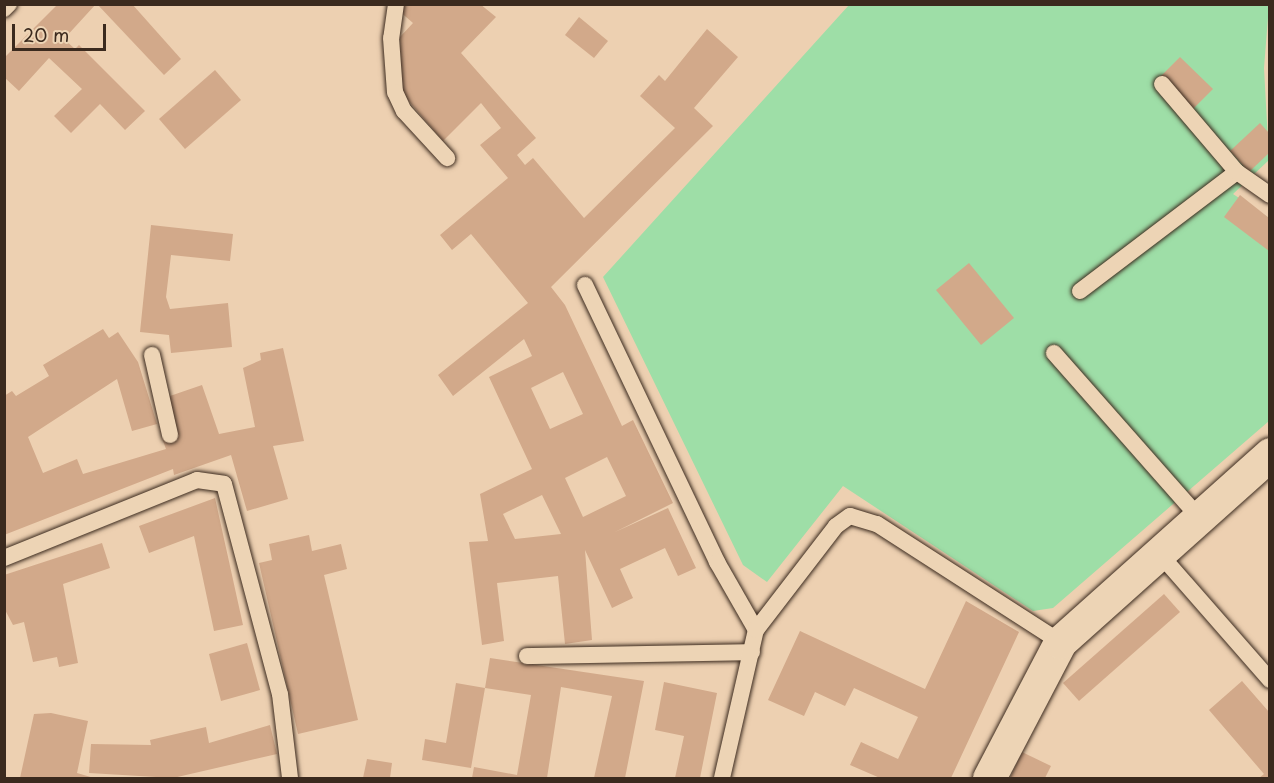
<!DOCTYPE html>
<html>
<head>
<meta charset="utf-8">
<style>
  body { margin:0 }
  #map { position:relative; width:1274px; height:783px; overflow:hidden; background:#edd0b1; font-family:"Playpen Sans",sans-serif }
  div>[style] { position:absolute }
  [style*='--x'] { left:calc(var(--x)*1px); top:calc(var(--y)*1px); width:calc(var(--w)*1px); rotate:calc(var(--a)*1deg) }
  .green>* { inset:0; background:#9edea7 }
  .building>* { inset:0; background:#d2a98a }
  .roads { filter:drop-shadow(0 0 2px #3b2a1e) drop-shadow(0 0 2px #3b2a1e) }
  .service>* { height:16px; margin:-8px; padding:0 8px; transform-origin:8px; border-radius:8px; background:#edd4b5 }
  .tertiary>* { height:33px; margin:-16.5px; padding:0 16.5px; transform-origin:16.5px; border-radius:16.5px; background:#edd4b5 }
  span { translate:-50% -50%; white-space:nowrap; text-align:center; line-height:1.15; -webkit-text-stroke:4.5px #edd4b5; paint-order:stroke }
  .frame { position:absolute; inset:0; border:6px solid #3b2a1e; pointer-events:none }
  .scale { position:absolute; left:12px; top:24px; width:94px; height:27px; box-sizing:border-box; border:3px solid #3b2a1e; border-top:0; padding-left:8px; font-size:18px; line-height:21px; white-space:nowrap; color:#3b2a1e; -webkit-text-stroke:4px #edd4b5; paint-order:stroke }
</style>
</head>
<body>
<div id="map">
  <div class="green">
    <div style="clip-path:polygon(849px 5px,1269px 5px,1264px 68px,1269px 160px,1233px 194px,1269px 218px,1269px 421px,1053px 608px,1033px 611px,843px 486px,767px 582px,743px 565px,603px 277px)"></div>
  </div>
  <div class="building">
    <div style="clip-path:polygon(58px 4px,96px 4px,64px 39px,75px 49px,79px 45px,145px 111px,125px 130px,100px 104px,71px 133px,54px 116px,82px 89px,49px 58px,19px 91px,4px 77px,4px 58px)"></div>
    <div style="clip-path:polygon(97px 4px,132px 4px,181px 59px,164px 75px)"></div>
    <div style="clip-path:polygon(evenodd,399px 4px,480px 4px,496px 17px,461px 53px,536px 138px,517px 155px,525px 165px,533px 158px,584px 218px,675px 128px,640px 96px,659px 75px,665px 81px,707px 29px,738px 57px,694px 108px,713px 126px,551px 287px,565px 305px,622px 426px,633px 420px,673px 503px,615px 532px,668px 508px,696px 568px,678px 576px,665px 548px,620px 569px,633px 598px,612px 608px,585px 550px,592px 640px,565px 644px,558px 576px,497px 583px,504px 641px,482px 645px,469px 542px,488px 541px,480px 494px,532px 469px,489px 377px,532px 356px,524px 339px,453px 396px,438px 375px,528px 303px,471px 234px,452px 250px,440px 235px,508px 178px,480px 145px,501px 128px,481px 103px,443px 141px,401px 92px,400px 37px,413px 23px,398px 10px,399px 4px,563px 372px,583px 414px,550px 429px,531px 388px,563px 372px,399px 4px,607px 457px,626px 496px,583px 517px,565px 478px,607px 457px,399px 4px,542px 495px,561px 534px,515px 539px,503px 514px,542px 495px)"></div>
    <div style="clip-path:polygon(579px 17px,608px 41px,594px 58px,565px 35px)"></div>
    <div style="clip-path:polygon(1180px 57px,1213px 89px,1193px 109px,1160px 77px)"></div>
    <div style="clip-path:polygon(215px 70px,241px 100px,185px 149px,159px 119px)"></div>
    <div style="clip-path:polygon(1260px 123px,1269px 133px,1269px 153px,1249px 172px,1230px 151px)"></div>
    <div style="clip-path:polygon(1240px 195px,1269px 218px,1269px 251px,1224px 217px)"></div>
    <div style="clip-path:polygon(151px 225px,233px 234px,230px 261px,171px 255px,166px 297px,170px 309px,228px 303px,232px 347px,171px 353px,169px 335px,140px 332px)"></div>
    <div style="clip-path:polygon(969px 263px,1014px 318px,981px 345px,936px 290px)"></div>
    <div style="clip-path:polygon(103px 329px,109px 338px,118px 332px,138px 362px,157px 424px,132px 431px,117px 379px,28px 437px,43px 473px,77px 459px,83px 474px,166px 449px,162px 438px,178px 432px,167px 397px,202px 385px,219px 434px,255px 427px,243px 368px,261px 360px,260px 353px,283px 348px,304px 441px,273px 446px,288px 499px,247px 511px,231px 455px,174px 475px,173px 469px,4px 535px,4px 396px,12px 391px,16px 396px,49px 376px,43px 365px)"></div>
    <div style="clip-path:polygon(215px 498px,243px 625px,214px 631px,194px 536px,149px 553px,139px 526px)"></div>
    <div style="clip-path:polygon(309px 535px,312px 551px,341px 544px,347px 569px,324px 575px,358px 720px,298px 734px,259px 563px,272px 560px,269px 544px)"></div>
    <div style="clip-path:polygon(102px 543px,110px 568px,63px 584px,78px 663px,59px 667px,57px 657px,33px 662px,24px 622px,13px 625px,4px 608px,4px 575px)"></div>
    <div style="clip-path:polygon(1164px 594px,1180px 612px,1079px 701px,1063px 683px)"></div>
    <div style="clip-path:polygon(966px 601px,1019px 632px,951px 778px,880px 778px,850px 765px,861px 742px,898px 759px,918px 717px,854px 688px,845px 706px,815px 692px,804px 716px,768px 700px,800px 631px,925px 689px)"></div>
    <div style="clip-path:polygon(247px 643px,260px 690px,221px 701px,209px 654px)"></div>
    <div style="clip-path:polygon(490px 658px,644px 681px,625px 778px,594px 778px,612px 696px,561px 687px,547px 778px,472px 778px,474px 767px,517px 775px,531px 695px,485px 688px,471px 768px,422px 760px,425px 739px,446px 743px,456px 683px,485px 688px)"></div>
    <div style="clip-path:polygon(1242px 681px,1269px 712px,1269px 778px,1259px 778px,1264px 774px,1209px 710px)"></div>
    <div style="clip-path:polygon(664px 682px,717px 693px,700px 778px,675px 778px,684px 736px,655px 730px)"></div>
    <div style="clip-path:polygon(51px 713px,88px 721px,77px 773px,94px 778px,20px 778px,34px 714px)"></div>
    <div style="clip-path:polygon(270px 725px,277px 754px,173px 778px,89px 773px,91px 744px,151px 745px,150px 740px,206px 727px,209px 743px)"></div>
    <div style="clip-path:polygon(1022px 752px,1051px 766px,1045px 778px,1010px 778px)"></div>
    <div style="clip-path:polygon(367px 759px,392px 763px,390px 778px,363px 778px)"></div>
  </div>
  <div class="roads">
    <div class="service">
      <div style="--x:396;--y:4;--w:34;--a:98"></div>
      <div style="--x:391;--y:38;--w:54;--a:85.8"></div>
      <div style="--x:395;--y:92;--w:21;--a:65"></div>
      <div style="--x:404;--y:111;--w:64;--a:47.5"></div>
      <div style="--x:4;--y:9;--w:7;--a:-45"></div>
      <div style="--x:1162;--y:84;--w:116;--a:49.6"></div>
      <div style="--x:585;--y:285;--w:307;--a:64.5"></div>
      <div style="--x:717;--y:562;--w:78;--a:60.2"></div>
      <div style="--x:1080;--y:291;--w:197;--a:-37.2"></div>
      <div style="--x:1237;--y:172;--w:40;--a:34.9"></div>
      <div style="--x:1054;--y:353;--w:216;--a:48.6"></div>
      <div style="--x:152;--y:355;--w:82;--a:77.3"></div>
      <div style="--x:1158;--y:552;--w:170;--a:48.8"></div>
      <div style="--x:4;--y:558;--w:208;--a:-22"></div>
      <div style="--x:197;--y:480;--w:27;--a:8"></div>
      <div style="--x:224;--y:484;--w:217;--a:75.1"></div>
      <div style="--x:280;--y:694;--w:85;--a:83.2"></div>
      <div style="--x:527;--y:656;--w:225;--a:-1"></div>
      <div style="--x:722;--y:778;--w:152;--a:-77.1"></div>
      <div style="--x:756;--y:630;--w:131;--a:-52.4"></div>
      <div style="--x:836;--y:526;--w:17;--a:-36"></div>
      <div style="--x:850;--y:516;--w:28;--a:17"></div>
      <div style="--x:877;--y:524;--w:218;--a:32.8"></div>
    </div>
    <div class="tertiary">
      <div style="--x:989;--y:778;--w:153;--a:-62.4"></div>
      <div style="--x:1060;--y:642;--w:282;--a:-41.8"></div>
    </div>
  </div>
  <div class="frame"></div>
  <div class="scale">20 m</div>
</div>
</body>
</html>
